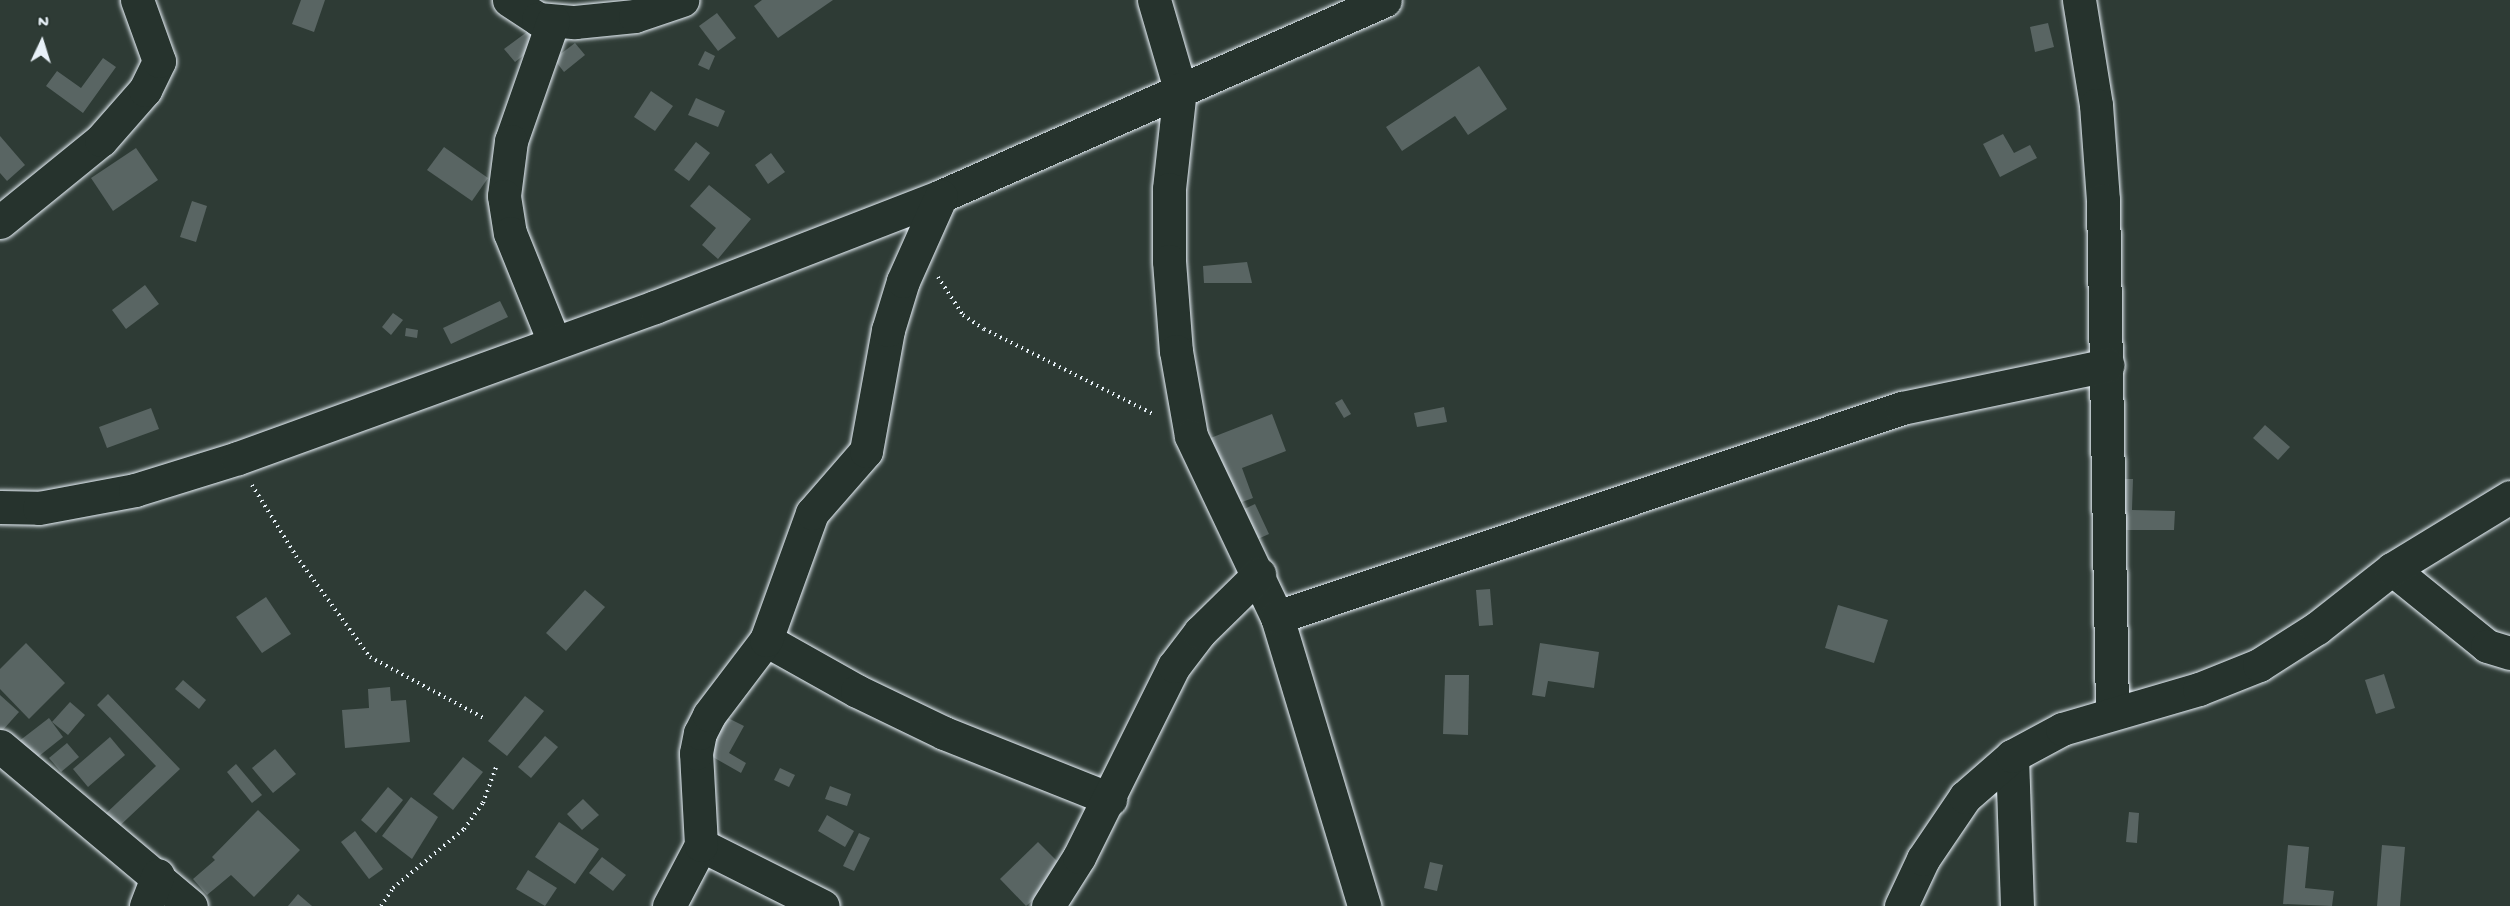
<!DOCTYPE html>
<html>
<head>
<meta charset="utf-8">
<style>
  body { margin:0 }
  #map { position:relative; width:2510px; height:906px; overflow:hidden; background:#2e3b35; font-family:"Gochi Hand",sans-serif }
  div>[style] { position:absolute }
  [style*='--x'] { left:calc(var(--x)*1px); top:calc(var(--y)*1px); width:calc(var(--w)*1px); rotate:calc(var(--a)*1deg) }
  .building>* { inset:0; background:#596563 }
  .path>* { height:4px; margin-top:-2px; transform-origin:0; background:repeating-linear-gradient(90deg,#e8f1f8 0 1.5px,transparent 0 6px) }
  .roads { filter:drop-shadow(0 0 2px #e8f1f8) drop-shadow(0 0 2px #e8f1f8) }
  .street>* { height:33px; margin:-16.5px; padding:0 16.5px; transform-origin:16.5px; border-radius:16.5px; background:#26332d }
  span { translate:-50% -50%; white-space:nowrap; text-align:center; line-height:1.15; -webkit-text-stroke:5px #26332d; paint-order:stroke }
  .north { position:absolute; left:12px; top:12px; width:60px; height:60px; -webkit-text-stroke:4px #26332d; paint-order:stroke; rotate:4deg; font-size:16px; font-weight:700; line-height:24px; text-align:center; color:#e8f1f8 }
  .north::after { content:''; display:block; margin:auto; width:21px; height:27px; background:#e8f1f8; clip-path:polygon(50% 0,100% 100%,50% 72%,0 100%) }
</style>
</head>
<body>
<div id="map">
  <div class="building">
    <div style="clip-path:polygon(301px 0,325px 0,314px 32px,292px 24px)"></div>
    <div style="clip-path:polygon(762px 0,833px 0,778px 38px,754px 6px)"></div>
    <div style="clip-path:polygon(717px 13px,736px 38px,718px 51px,699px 26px)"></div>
    <div style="clip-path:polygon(2048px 23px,2054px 47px,2035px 52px,2030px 27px)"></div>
    <div style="clip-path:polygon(531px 29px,541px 42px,515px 62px,504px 49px)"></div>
    <div style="clip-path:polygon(575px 43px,585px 55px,564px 72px,554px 59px)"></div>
    <div style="clip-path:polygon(705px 51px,715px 56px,709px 70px,698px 65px)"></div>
    <div style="clip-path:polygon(103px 58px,116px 67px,83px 113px,46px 86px,57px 71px,81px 88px)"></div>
    <div style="clip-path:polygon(1479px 66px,1507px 109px,1468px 135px,1455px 116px,1402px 151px,1386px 127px)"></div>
    <div style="clip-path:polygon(651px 91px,673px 106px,655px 131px,634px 117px)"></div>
    <div style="clip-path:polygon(696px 98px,725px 111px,718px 127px,688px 115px)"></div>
    <div style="clip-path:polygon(2003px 134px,2014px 153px,2030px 145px,2037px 158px,2000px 177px,1983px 144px)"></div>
    <div style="clip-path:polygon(0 136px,25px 165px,7px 181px,0 173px)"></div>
    <div style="clip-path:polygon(696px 142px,710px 153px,689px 181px,674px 170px)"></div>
    <div style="clip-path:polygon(444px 147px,488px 178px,472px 201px,427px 170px)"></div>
    <div style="clip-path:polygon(136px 148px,158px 180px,113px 211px,91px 178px)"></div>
    <div style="clip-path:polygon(771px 153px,785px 172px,768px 184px,755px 165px)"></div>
    <div style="clip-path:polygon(709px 185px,751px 219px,718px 259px,702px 245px,716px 228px,690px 206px)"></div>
    <div style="clip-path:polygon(192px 201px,207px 206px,196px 242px,180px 237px)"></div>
    <div style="clip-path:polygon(1247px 262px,1252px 283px,1204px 283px,1203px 266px)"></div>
    <div style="clip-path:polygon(145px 285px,159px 304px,126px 329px,112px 310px)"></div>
    <div style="clip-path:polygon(500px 301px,508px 317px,451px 344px,443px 328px)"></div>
    <div style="clip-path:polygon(393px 313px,403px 320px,391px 335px,382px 327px)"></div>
    <div style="clip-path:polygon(406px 328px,418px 330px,417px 338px,405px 336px)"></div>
    <div style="clip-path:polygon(1342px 399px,1351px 414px,1344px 418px,1335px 403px)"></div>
    <div style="clip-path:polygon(1444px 407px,1447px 422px,1417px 427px,1414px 413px)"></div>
    <div style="clip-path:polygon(151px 408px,159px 429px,107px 448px,99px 427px)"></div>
    <div style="clip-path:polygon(1272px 414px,1286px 451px,1242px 468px,1253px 498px,1234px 505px,1208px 439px)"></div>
    <div style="clip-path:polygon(2265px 425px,2290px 447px,2278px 460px,2253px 438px)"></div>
    <div style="clip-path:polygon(2121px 479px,2133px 479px,2132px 510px,2175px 511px,2174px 530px,2120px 530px)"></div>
    <div style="clip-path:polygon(1255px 504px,1269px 534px,1251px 542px,1238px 512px)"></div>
    <div style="clip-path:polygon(1490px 589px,1493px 625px,1479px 626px,1476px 590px)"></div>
    <div style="clip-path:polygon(585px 590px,605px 607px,566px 651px,546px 633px)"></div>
    <div style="clip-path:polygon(266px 597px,291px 634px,262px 653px,236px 617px)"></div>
    <div style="clip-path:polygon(1838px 605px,1888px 620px,1874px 663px,1825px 648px)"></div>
    <div style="clip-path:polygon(26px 643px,65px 683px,29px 719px,0 689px,0 669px)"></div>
    <div style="clip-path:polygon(1540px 643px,1599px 652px,1594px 688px,1548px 681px,1545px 697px,1532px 695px)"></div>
    <div style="clip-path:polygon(2384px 674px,2395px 708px,2376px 714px,2365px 680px)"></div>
    <div style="clip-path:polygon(1445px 675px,1469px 675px,1468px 735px,1443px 734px)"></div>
    <div style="clip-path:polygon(183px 680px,206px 700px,199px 709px,175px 689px)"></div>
    <div style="clip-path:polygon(390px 687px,391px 701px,406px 700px,410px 742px,345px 748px,342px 710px,369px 708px,368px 689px)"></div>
    <div style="clip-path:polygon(108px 694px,180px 769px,111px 834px,98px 821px,156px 766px,97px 705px)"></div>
    <div style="clip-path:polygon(0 695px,19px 712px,2px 731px,0 729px)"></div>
    <div style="clip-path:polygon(525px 696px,544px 711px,507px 756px,488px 741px)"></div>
    <div style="clip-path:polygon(70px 702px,85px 715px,68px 735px,52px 722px)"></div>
    <div style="clip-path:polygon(724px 716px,744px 726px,729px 753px,746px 763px,741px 773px,704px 752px)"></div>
    <div style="clip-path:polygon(49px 718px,63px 737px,29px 764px,14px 745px)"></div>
    <div style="clip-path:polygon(545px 736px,558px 747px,531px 778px,518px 767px)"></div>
    <div style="clip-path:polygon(110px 737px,125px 755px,88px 787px,73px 769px)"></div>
    <div style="clip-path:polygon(67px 743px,79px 757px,61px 772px,49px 758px)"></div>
    <div style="clip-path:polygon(275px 749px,296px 774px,273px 793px,252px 768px)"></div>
    <div style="clip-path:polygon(463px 757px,483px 772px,453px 810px,433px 794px)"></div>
    <div style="clip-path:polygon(236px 764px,262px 795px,252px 803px,227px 772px)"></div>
    <div style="clip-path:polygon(780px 768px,795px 775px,789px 787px,774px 780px)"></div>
    <div style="clip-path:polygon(830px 786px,851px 794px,847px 806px,825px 799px)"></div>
    <div style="clip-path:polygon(388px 787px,403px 800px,376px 833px,361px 820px)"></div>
    <div style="clip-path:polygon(411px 797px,438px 817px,412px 859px,382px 836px)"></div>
    <div style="clip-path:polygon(583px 799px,599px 815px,582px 830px,567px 814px)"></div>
    <div style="clip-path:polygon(258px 810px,300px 850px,254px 897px,231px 875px,207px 895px,193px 879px,215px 860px,212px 857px)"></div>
    <div style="clip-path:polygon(2129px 812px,2139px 813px,2137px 843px,2126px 842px)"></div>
    <div style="clip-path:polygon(827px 815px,854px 831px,845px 847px,818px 831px)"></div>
    <div style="clip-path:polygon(559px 822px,599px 849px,575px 884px,535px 857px)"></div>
    <div style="clip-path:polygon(355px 831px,383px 869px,369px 879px,341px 842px)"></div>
    <div style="clip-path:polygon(859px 833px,870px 838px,854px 871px,843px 866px)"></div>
    <div style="clip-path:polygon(1038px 842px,1067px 871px,1026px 906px,1000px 879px)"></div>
    <div style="clip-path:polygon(2288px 845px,2309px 847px,2305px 888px,2334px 891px,2332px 906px,2283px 904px)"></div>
    <div style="clip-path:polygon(2382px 845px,2405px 847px,2400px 906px,2377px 906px)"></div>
    <div style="clip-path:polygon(602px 857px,626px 875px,613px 891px,589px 873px)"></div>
    <div style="clip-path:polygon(1430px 862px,1443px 865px,1437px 891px,1424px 888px)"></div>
    <div style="clip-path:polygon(528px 870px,557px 888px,545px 906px,516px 889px)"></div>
    <div style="clip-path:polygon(298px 894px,312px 906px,288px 906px)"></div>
  </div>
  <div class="path">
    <div style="--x:938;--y:277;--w:45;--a:56.7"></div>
    <div style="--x:963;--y:315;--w:25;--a:34"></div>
    <div style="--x:984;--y:329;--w:191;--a:26.7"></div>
    <div style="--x:252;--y:485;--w:84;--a:58.2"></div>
    <div style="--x:296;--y:556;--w:125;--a:53.8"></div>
    <div style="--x:370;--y:657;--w:129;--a:28.2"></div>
    <div style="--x:381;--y:906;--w:22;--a:-56"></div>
    <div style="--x:393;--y:888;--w:92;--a:-39.7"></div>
    <div style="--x:464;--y:829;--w:32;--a:-54"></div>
    <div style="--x:483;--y:803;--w:38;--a:-70"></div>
  </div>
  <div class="roads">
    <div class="street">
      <div style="--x:509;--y:0;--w:35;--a:33"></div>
      <div style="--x:538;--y:19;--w:37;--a:5"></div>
      <div style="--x:575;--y:22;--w:60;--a:-5.7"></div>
      <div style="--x:635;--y:16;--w:50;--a:-18.8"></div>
      <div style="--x:1154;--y:0;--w:93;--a:73.7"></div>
      <div style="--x:1180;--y:89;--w:101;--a:96.3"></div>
      <div style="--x:1169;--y:189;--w:72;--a:90"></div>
      <div style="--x:1169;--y:261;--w:90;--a:85.6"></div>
      <div style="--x:1176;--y:351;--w:86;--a:80"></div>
      <div style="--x:1191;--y:436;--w:200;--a:64.6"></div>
      <div style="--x:1277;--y:617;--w:302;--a:73.2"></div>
      <div style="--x:2079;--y:0;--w:106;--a:80.8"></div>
      <div style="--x:2096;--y:105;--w:95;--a:85.8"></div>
      <div style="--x:2103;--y:200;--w:512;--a:88.99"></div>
      <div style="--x:553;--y:21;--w:127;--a:109.3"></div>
      <div style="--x:511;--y:141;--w:55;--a:97.3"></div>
      <div style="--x:504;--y:196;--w:37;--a:81"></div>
      <div style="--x:510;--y:233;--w:118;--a:68"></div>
      <div style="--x:0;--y:222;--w:130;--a:-39.1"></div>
      <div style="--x:101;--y:140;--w:67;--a:-48.7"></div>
      <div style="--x:145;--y:90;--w:32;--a:-64"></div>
      <div style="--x:159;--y:61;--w:65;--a:-109.8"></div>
      <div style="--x:0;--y:507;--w:39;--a:1"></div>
      <div style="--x:39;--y:508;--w:98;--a:-10.6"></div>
      <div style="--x:135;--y:490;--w:108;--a:-17.3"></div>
      <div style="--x:238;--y:458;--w:443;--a:-19.9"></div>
      <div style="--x:655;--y:307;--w:307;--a:-21.2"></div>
      <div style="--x:941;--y:196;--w:485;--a:-23.8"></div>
      <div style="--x:2392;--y:569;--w:122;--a:39"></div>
      <div style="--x:2487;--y:646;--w:24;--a:17"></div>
      <div style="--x:1277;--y:617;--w:659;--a:-18.49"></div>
      <div style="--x:1902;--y:408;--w:210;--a:-11.8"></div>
      <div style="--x:766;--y:640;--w:104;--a:29.3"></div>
      <div style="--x:857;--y:691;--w:97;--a:25.8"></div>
      <div style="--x:944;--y:733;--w:179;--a:21.7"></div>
      <div style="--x:0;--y:746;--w:249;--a:40"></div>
      <div style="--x:2012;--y:756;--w:150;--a:88.1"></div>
      <div style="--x:701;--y:845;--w:136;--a:26.6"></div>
      <div style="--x:146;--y:906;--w:33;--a:-69"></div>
      <div style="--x:669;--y:906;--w:69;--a:-62.3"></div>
      <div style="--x:701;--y:845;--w:92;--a:-93.1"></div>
      <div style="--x:696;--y:753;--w:20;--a:-79"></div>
      <div style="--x:700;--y:733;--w:20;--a:-63"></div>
      <div style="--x:709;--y:715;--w:94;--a:-52.8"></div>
      <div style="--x:766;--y:640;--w:135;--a:-70.1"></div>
      <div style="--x:812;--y:513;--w:82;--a:-48.9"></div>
      <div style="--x:866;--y:451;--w:123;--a:-79.7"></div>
      <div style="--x:888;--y:330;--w:51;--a:-73"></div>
      <div style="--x:903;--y:281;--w:93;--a:-65.9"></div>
      <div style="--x:1048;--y:906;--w:58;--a:-57.7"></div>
      <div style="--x:1079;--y:857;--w:213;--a:-63.6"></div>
      <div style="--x:1174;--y:666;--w:43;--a:-52.6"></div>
      <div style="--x:1200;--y:632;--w:83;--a:-44.5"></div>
      <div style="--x:1901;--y:906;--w:52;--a:-64.9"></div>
      <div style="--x:1923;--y:859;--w:75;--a:-55.9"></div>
      <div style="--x:1965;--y:797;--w:62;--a:-41.1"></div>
      <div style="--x:2012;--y:756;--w:57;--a:-28.4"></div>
      <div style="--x:2062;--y:729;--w:143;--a:-16.3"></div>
      <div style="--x:2199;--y:689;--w:65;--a:-21.8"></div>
      <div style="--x:2259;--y:665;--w:69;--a:-32.5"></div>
      <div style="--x:2317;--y:628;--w:95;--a:-38.2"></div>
      <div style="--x:2392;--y:569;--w:138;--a:-31.4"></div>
    </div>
  </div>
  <div class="north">N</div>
</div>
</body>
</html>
